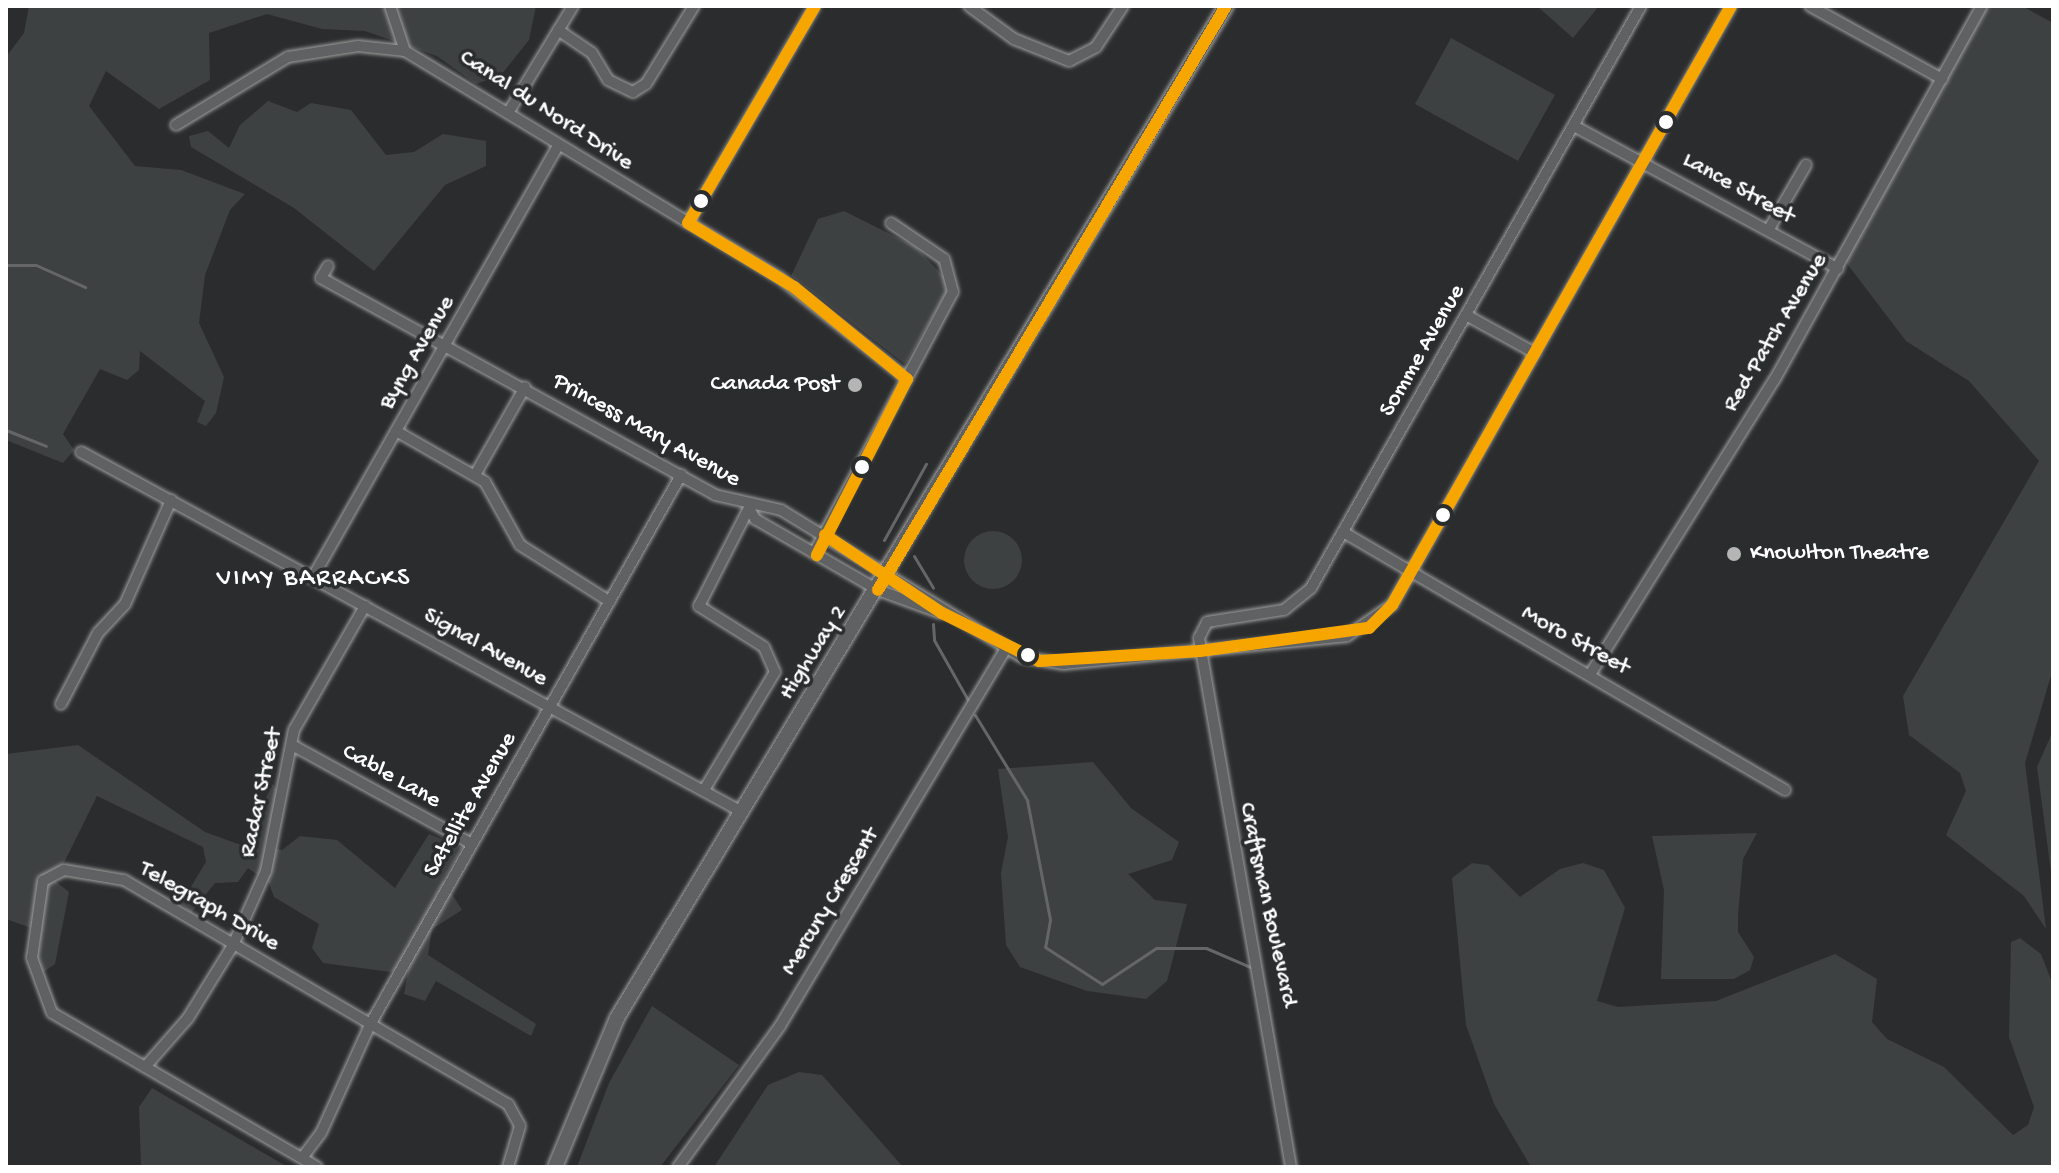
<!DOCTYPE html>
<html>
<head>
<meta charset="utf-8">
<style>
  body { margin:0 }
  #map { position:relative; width:2059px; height:1173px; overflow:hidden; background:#2b2c2d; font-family:"Gochi Hand",sans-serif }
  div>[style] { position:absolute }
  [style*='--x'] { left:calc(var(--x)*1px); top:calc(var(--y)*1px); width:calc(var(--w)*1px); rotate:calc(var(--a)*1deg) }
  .green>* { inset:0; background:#3e4142 }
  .round { border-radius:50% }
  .stream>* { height:3px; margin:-1.5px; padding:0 1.5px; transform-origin:1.5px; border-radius:1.5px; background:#646667 }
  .roads { filter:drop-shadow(0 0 2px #a0a0a0) drop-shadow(0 0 2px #a0a0a0) }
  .minor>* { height:10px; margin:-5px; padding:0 5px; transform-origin:5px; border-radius:5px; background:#606162 }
  .major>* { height:14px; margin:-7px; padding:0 7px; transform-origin:7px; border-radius:7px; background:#606162 }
  .bus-1>* { height:12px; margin:-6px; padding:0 6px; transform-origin:6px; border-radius:6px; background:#f7a600 }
  .dots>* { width:22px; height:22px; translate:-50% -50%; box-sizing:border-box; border:4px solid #2a2d2e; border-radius:50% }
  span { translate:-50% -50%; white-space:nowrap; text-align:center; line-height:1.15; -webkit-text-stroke:7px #2a2d2e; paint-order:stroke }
  .street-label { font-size:24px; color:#fff }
  .poi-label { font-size:24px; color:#fff }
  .right { translate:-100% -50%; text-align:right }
  .left { translate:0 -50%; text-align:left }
  .neighbourhood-label { font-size:26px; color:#fff; letter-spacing:2px }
  .frame { position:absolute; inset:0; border:8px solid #fff; pointer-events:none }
</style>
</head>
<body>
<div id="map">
  <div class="green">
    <div style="clip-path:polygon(29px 6px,536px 6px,529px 40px,501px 75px,476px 84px,437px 56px,365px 31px,322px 29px,267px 14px,209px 33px,210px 80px,159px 109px,106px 71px,89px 106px,135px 166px,181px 170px,245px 194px,230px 210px,205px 275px,199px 323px,224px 377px,216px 413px,206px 426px,197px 422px,205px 401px,140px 351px,139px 370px,127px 380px,100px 369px,63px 434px,74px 450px,63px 463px,6px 440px,6px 57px,24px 33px)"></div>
    <div style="clip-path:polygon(1537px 6px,1599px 6px,1573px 38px)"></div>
    <div style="clip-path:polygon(1988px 6px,2022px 6px,2053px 23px,2053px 669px,2025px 763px,2046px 929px,2024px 896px,1946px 835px,1966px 791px,1960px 773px,1909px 735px,1903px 696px,2039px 461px,1969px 381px,1906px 341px,1842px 257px)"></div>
    <div style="clip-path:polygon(1451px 38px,1555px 95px,1518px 161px,1415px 104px)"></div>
    <div style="clip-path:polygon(268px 101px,297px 112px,311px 103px,351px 110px,386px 155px,414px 152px,443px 134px,486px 141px,486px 166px,445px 185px,374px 271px,294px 208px,191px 147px,189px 136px,208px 131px,229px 148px,240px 125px)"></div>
    <div style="clip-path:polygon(844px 211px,916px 247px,946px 279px,946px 293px,905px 364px,791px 276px,818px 219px)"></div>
    <div class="round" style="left:964px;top:531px;width:58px;height:58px"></div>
    <div style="clip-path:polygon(2053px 731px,2053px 887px,2037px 767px)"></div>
    <div style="clip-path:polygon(78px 745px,205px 832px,241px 845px,273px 784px,281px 794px,264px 846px,282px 850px,300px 836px,337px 840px,395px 888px,429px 834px,462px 848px,443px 880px,462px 910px,432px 929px,428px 955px,536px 1024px,531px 1036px,436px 981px,425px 1001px,404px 994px,409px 966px,391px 972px,323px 963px,312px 948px,319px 924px,274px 897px,269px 883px,248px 868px,238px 882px,215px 883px,191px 913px,181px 903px,206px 862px,203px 847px,97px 796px,55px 881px,69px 892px,55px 964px,39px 975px,37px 930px,6px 919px,6px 754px)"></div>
    <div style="clip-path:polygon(1093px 762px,1131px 808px,1179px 842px,1172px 860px,1128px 874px,1155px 900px,1187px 904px,1167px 981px,1146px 999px,1087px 991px,1020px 967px,1006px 945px,1001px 873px,1008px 837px,998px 769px)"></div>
    <div style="clip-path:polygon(1757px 833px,1743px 859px,1738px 915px,1738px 932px,1754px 957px,1750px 970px,1734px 979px,1661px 979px,1664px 890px,1652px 836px)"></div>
    <div style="clip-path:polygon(1472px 863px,1488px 865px,1520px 897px,1560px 869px,1583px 863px,1604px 870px,1625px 908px,1597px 1001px,1618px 1007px,1716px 1001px,1835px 954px,1877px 979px,1872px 1022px,1887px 1039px,1944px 1067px,2013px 1135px,2028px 1125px,2034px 1107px,2009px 1037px,2011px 942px,2020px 938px,2041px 954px,2053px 985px,2053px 1167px,1531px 1167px,1494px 1104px,1466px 1025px,1452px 878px)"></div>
    <div style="clip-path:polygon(652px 1006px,739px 1065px,660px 1167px,577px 1167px,609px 1083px)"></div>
    <div style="clip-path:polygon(799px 1072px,822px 1075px,903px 1167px,714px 1167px,768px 1085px)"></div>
    <div style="clip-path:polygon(152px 1088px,248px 1144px,288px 1167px,141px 1167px,139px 1107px)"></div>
  </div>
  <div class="stream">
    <div style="--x:6;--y:265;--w:30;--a:0"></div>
    <div style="--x:36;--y:265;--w:54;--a:24.2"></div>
    <div style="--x:6;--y:430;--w:43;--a:21.8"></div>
    <div style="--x:884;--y:540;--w:87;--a:-61.1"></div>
    <div style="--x:914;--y:556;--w:37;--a:59"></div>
    <div style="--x:933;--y:624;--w:16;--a:86"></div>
    <div style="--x:934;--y:640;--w:69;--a:60.5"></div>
    <div style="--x:975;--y:715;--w:100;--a:58.5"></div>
    <div style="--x:1027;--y:800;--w:122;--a:79.1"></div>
    <div style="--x:1050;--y:920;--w:27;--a:100"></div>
    <div style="--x:1045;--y:947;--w:68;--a:33"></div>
    <div style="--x:1102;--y:984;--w:65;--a:-33.7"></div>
    <div style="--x:1156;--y:948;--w:50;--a:0"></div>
    <div style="--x:1206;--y:948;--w:51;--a:23.1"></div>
  </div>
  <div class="roads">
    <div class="minor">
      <div style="--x:390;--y:6;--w:47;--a:71.6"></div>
      <div style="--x:969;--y:6;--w:56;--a:36.3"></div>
      <div style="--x:1014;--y:39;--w:59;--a:21.8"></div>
      <div style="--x:1069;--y:61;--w:30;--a:-27"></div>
      <div style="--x:1096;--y:47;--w:49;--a:-56.6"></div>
      <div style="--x:1810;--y:6;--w:151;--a:28.9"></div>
      <div style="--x:558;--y:30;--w:41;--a:34.1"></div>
      <div style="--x:592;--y:53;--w:31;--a:59"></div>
      <div style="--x:608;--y:80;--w:28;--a:26"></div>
      <div style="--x:633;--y:92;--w:15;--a:-32"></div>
      <div style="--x:646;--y:84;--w:92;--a:-58.4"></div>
      <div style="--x:508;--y:113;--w:125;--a:-58.7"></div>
      <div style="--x:176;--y:125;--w:131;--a:-31.3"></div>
      <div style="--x:288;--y:57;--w:71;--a:-8.9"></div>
      <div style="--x:358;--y:46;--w:47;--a:6.1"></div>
      <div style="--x:405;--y:51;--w:438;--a:31.2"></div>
      <div style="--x:780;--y:278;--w:162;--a:38.5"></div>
      <div style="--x:1574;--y:126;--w:300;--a:28.4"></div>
      <div style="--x:688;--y:223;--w:251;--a:-59.7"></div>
      <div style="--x:1769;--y:229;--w:74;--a:-60"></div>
      <div style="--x:328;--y:266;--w:14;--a:120"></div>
      <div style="--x:321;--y:278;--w:450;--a:28.8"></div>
      <div style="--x:715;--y:495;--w:68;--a:12.8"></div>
      <div style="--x:781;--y:510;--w:282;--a:31.4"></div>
      <div style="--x:1022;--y:657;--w:42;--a:9.7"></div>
      <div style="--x:1063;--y:664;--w:285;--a:-5.6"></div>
      <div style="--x:1347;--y:636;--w:55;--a:-34.6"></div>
      <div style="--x:1392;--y:605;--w:688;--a:-60.49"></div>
      <div style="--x:1466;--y:315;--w:79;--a:28.8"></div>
      <div style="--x:396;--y:431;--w:103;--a:29.8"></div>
      <div style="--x:485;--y:482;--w:72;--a:60.9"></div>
      <div style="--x:520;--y:545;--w:105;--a:32.2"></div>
      <div style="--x:81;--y:452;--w:753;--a:28.57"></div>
      <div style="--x:475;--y:475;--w:101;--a:-60.4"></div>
      <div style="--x:749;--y:508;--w:13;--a:61"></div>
      <div style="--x:755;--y:519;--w:142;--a:30"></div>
      <div style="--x:878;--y:590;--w:67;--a:20.1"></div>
      <div style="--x:1343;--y:532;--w:512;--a:30.27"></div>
      <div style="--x:814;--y:553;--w:296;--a:-62"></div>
      <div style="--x:953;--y:292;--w:34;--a:-105"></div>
      <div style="--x:944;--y:259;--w:64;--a:-145.8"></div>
      <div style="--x:313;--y:577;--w:494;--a:-60.4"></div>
      <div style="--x:1591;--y:673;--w:347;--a:-58"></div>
      <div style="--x:1775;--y:379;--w:427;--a:-61"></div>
      <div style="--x:61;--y:704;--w:80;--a:-62.5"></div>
      <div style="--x:98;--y:633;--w:40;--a:-47"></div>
      <div style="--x:125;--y:604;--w:114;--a:-66.1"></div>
      <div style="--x:292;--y:745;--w:205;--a:28.8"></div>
      <div style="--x:704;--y:790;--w:138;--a:-59"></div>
      <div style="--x:775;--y:672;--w:27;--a:-114"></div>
      <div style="--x:764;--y:647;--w:77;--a:-147.8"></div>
      <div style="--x:699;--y:606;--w:110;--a:-63"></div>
      <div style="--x:145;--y:1067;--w:65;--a:-48.7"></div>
      <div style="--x:188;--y:1018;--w:86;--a:-58.3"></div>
      <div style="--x:233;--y:945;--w:81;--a:-66"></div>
      <div style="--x:266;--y:871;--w:144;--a:-78.8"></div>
      <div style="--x:294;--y:730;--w:143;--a:-60.2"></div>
      <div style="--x:302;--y:1158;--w:31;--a:-53"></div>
      <div style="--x:321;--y:1133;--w:121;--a:-65.6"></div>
      <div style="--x:371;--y:1023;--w:630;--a:-60.5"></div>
      <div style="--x:317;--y:1167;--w:306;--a:-149.8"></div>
      <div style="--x:52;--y:1013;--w:59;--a:-110"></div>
      <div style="--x:32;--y:958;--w:78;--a:-81.9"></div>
      <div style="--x:43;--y:881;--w:24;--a:-28"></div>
      <div style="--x:64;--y:870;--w:61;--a:9.5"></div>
      <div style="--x:124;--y:880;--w:445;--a:30.3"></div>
      <div style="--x:508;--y:1104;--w:25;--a:61"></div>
      <div style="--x:520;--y:1126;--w:43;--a:106.3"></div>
      <div style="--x:678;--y:1167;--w:174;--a:-54.1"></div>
      <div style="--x:780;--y:1026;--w:440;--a:-59.1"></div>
      <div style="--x:1291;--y:1167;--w:537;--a:-99.87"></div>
      <div style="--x:1199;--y:638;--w:18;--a:-63"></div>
      <div style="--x:1207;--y:622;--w:78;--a:-8.9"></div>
      <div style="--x:1284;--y:610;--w:35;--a:-39"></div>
      <div style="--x:1311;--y:588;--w:669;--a:-60.45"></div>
    </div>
    <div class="major">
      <div style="--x:555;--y:1167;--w:161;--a:-67.4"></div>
      <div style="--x:617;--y:1018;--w:1181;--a:-58.96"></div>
    </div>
  </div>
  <div class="bus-1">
    <div style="--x:815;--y:6;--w:251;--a:120.3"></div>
    <div style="--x:688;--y:223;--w:124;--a:31.1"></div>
    <div style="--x:794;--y:287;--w:146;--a:39.2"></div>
    <div style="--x:907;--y:379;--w:198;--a:117.1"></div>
    <div style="--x:825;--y:535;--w:141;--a:33.7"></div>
    <div style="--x:942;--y:613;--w:108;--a:26.3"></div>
    <div style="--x:1039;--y:661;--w:161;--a:-3.6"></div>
    <div style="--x:1200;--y:651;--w:171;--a:-7.8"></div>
    <div style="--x:1369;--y:628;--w:33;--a:-45"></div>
    <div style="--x:1392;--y:605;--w:688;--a:-60.49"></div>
    <div style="--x:878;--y:590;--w:680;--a:-59.21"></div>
  </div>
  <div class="dots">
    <div style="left:1666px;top:122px;background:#fff"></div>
    <div style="left:701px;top:201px;background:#fff"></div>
    <div style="left:855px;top:385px;background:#b5b5b6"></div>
    <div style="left:862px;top:467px;background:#fff"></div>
    <div style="left:1443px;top:515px;background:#fff"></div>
    <div style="left:1734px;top:554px;background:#b5b5b6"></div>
    <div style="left:1028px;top:655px;background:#fff"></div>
  </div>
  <div class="street-label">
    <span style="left:546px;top:111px;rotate:33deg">Canal du Nord Drive</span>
    <span style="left:1738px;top:189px;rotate:29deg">Lance Street</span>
    <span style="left:1776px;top:333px;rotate:-59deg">Red Patch Avenue</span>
    <span style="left:1423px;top:351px;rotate:-60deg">Somme Avenue</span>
    <span style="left:418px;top:353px;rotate:-60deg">Byng Avenue</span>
    <span style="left:646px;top:431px;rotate:29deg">Princess Mary Avenue</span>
    <span style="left:1575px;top:641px;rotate:29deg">Moro Street</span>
    <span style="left:485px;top:648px;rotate:29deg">Signal Avenue</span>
    <span style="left:814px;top:653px;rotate:-58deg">Highway 2</span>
    <span style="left:391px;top:777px;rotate:29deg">Cable Lane</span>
    <span style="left:262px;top:793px;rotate:-78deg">Radar Street</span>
    <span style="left:471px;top:805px;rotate:-60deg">Satellite Avenue</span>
    <span style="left:831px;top:902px;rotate:-59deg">Mercury Crescent</span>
    <span style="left:1267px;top:905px;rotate:78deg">Craftsman Boulevard</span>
    <span style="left:209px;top:907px;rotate:30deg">Telegraph Drive</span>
  </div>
  <div class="poi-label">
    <span class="right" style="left:839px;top:385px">Canada Post</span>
    <span class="left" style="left:1750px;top:554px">Knowlton Theatre</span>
  </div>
  <div class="neighbourhood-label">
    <span style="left:314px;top:580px">VIMY BARRACKS</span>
  </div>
  <div class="frame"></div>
</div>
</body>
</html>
